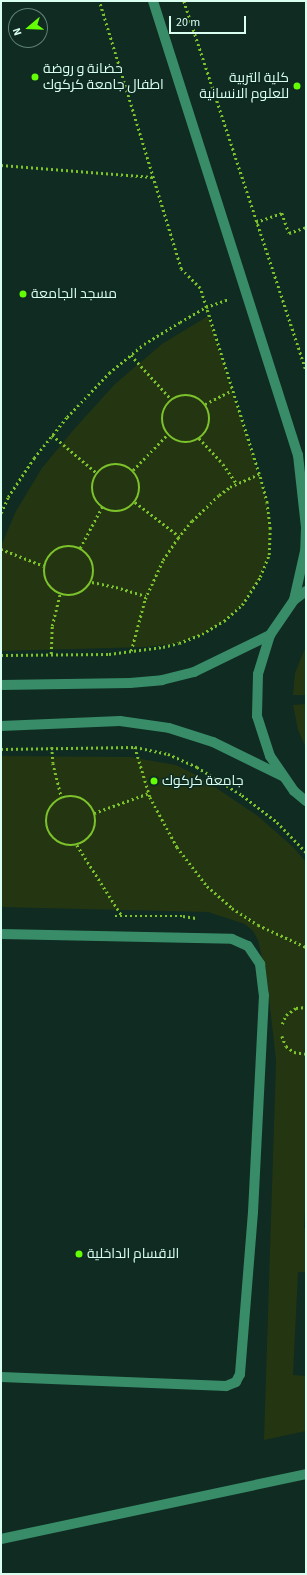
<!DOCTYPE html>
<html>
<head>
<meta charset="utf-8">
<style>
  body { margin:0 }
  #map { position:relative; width:307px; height:1575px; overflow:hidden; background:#0f2b22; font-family:"Source Sans 3",Cairo,sans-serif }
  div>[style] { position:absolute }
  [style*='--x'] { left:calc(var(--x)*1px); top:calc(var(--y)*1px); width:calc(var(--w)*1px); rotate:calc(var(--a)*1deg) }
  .green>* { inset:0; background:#243512 }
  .path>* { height:2.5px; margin-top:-1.25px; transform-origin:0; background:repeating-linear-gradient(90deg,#7cc22a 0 2px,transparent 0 5px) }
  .path>.ring { margin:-1.25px; padding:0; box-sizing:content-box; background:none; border:2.5px solid #7cc22a; border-radius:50% }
  .minor>* { height:10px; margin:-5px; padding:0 5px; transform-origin:5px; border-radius:5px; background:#388c67 }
  .dots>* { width:11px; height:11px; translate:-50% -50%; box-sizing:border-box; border:2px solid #0f2b22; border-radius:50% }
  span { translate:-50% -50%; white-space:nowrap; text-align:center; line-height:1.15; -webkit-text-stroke:3px #0f2b22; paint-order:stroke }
  .poi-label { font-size:14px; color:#d9fff1 }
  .left { translate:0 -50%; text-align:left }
  .right { translate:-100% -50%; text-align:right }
  .frame { position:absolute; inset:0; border:2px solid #d9fff1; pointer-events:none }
  .north { position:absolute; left:8px; top:8px; width:40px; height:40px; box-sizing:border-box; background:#0f2b22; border:1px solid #608075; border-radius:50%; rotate:251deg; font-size:11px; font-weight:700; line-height:16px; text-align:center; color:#d9fff1 }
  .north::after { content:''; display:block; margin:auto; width:14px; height:18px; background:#64ff05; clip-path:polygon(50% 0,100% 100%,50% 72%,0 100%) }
  .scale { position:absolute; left:169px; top:16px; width:77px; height:18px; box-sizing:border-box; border:2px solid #d9fff1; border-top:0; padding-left:5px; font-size:12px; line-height:14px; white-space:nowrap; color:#d9fff1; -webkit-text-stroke:3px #0f2b22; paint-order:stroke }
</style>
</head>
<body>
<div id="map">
  <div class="green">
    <div style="clip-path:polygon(208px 316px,267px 503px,270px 529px,269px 555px,260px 577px,242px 605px,224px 621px,202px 634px,179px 643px,146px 647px,1px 651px,1px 546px,16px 511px,42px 468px,75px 428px,115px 384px,162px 344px)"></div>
    <div style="clip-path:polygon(306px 646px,306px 695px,293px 695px,295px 673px)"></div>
    <div style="clip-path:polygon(306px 704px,306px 748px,298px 730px,293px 705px)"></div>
    <div style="clip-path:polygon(1px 756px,130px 757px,176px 765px,200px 777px,258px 816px,293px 847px,306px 862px,306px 1194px,304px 1228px,306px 1228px,306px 1272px,298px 1272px,293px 1375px,306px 1376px,306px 1431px,264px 1440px,276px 1061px,267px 980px,258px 940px,253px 931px,245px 924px,208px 912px,1px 907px)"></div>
  </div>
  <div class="path">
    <div style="--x:184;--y:1;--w:388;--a:71.7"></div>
    <div style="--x:1;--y:165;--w:152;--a:4.5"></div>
    <div style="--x:256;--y:222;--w:28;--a:-19"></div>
    <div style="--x:282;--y:213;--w:21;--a:71"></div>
    <div style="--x:289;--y:233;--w:18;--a:-19"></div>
    <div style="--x:131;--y:355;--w:59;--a:47.7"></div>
    <div class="ring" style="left:162px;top:395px;width:45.5px;height:45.5px"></div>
    <div style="--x:205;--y:404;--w:30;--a:-27"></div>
    <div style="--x:52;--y:435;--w:59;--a:40.2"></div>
    <div style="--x:199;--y:438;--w:35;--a:47"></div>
    <div style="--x:223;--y:464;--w:24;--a:55"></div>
    <div class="ring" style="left:92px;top:464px;width:45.5px;height:45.5px"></div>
    <div style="--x:133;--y:470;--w:50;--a:-45.8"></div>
    <div style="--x:135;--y:502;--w:56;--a:37.7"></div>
    <div style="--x:1;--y:513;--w:17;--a:-66"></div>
    <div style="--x:8;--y:497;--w:47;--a:-56.3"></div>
    <div style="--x:34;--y:458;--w:53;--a:-51.2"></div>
    <div style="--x:67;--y:417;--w:61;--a:-46.3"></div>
    <div style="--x:109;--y:373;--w:45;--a:-39.6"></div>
    <div style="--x:144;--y:344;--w:42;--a:-31.4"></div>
    <div style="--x:180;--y:322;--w:30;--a:-30"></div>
    <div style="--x:206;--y:307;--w:24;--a:-19"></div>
    <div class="ring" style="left:44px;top:546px;width:47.5px;height:47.5px"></div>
    <div style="--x:80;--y:548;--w:47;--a:-61.8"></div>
    <div style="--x:1;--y:549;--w:46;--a:21.6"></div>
    <div style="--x:92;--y:582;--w:25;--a:12"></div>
    <div style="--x:116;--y:587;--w:31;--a:17"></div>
    <div style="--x:131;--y:651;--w:54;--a:-74.9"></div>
    <div style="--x:145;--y:599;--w:43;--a:-65.2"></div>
    <div style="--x:163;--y:560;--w:27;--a:-56"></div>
    <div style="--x:178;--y:538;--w:22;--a:-51"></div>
    <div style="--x:192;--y:521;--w:37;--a:-44"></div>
    <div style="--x:219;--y:495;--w:14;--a:-36"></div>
    <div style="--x:230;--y:487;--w:32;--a:-24"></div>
    <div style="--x:51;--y:654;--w:28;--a:-88"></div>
    <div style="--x:52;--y:626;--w:33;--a:-76"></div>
    <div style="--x:1;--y:655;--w:108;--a:-0.5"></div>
    <div style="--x:109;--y:654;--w:54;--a:-7.4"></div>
    <div style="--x:163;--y:647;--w:16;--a:-14"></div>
    <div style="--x:179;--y:643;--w:25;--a:-21"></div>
    <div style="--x:202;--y:634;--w:26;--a:-31"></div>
    <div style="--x:224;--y:621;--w:24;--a:-42"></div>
    <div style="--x:242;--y:605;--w:33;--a:-57"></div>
    <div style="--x:260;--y:577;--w:24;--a:-68"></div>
    <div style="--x:269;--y:555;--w:26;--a:-88"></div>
    <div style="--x:270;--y:529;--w:26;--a:-97"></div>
    <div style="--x:267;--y:503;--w:30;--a:-105"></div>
    <div style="--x:259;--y:474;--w:195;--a:-107.6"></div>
    <div style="--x:200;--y:288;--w:27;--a:-135"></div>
    <div style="--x:181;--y:269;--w:280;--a:-107"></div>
    <div style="--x:52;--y:747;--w:16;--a:86"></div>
    <div style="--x:53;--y:763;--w:36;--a:76"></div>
    <div style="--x:135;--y:747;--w:52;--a:73.3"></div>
    <div style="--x:150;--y:797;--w:57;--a:61.6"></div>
    <div style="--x:177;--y:847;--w:49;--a:52.4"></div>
    <div style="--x:207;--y:886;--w:33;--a:41"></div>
    <div style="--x:232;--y:908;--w:31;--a:33"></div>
    <div style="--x:258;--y:925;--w:53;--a:24.6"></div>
    <div style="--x:1;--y:749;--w:134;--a:-0.9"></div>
    <div style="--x:135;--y:747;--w:34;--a:12"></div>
    <div style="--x:168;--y:754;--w:32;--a:24"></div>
    <div style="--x:197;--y:767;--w:53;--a:31.9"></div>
    <div style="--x:242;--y:795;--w:44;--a:37.6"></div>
    <div style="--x:277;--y:822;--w:42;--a:46"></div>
    <div class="ring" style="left:46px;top:796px;width:47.5px;height:47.5px"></div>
    <div style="--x:94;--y:813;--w:59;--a:-20"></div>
    <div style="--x:77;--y:845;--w:84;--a:57.6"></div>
    <div style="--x:115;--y:916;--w:68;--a:0"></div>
    <div style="--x:183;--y:916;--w:13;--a:9"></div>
    <div style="--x:282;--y:1024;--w:10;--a:-66"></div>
    <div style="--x:286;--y:1015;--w:12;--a:-35"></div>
    <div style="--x:296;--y:1008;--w:10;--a:-6"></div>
    <div style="--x:282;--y:1036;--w:11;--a:68"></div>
    <div style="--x:286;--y:1046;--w:10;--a:37"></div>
    <div style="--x:294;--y:1052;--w:12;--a:9"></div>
  </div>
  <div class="minor">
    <div style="--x:153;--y:1;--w:477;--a:72.3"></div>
    <div style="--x:298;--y:455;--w:73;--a:83.7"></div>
    <div style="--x:306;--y:528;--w:23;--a:92"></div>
    <div style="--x:305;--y:551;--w:50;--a:102.7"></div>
    <div style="--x:306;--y:591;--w:15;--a:143"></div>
    <div style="--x:294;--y:600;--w:42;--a:124.4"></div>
    <div style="--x:270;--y:635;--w:41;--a:107.1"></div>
    <div style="--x:258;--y:674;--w:42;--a:91.4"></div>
    <div style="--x:257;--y:716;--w:42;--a:72"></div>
    <div style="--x:270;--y:756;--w:42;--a:55.6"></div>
    <div style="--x:294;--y:791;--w:16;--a:40"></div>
    <div style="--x:1;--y:685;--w:129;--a:-0.9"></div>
    <div style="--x:130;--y:683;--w:32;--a:-5"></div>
    <div style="--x:162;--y:680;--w:33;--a:-14"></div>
    <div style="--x:194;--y:672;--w:85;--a:-26"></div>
    <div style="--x:1;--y:726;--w:119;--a:-2.4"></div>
    <div style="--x:120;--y:721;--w:49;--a:8.1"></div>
    <div style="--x:169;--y:728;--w:46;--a:17.7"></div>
    <div style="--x:213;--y:742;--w:79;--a:26.2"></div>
    <div style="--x:1;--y:934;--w:231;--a:1.2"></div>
    <div style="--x:232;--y:939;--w:17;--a:24"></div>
    <div style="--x:248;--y:946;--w:22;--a:56"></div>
    <div style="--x:260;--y:964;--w:31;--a:83"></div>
    <div style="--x:264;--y:995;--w:217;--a:92.9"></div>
    <div style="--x:253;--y:1212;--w:163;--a:94.6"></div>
    <div style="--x:240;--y:1374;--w:9;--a:117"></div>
    <div style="--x:236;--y:1382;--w:11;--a:158"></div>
    <div style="--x:226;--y:1386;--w:225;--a:-177.7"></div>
    <div style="--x:1;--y:1539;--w:312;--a:-12"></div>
  </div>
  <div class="dots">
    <div style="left:35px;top:77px;background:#64ff05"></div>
    <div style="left:297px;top:86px;background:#64ff05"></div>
    <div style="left:23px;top:294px;background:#64ff05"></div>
    <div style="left:154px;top:781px;background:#64ff05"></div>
    <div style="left:79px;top:1254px;background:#64ff05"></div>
  </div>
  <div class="poi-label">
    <span class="left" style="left:43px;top:77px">حضانة و روضة<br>اطفال جامعة كركوك</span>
    <span class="right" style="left:289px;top:86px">كلية التربية<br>للعلوم الانسانية</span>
    <span class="left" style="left:31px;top:294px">مسجد الجامعة</span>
    <span class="left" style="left:162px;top:781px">جامعة كركوك</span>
    <span class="left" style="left:87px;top:1254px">الاقسام الداخلية</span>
  </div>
  <div class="frame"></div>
  <div class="north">N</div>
  <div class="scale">20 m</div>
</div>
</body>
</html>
